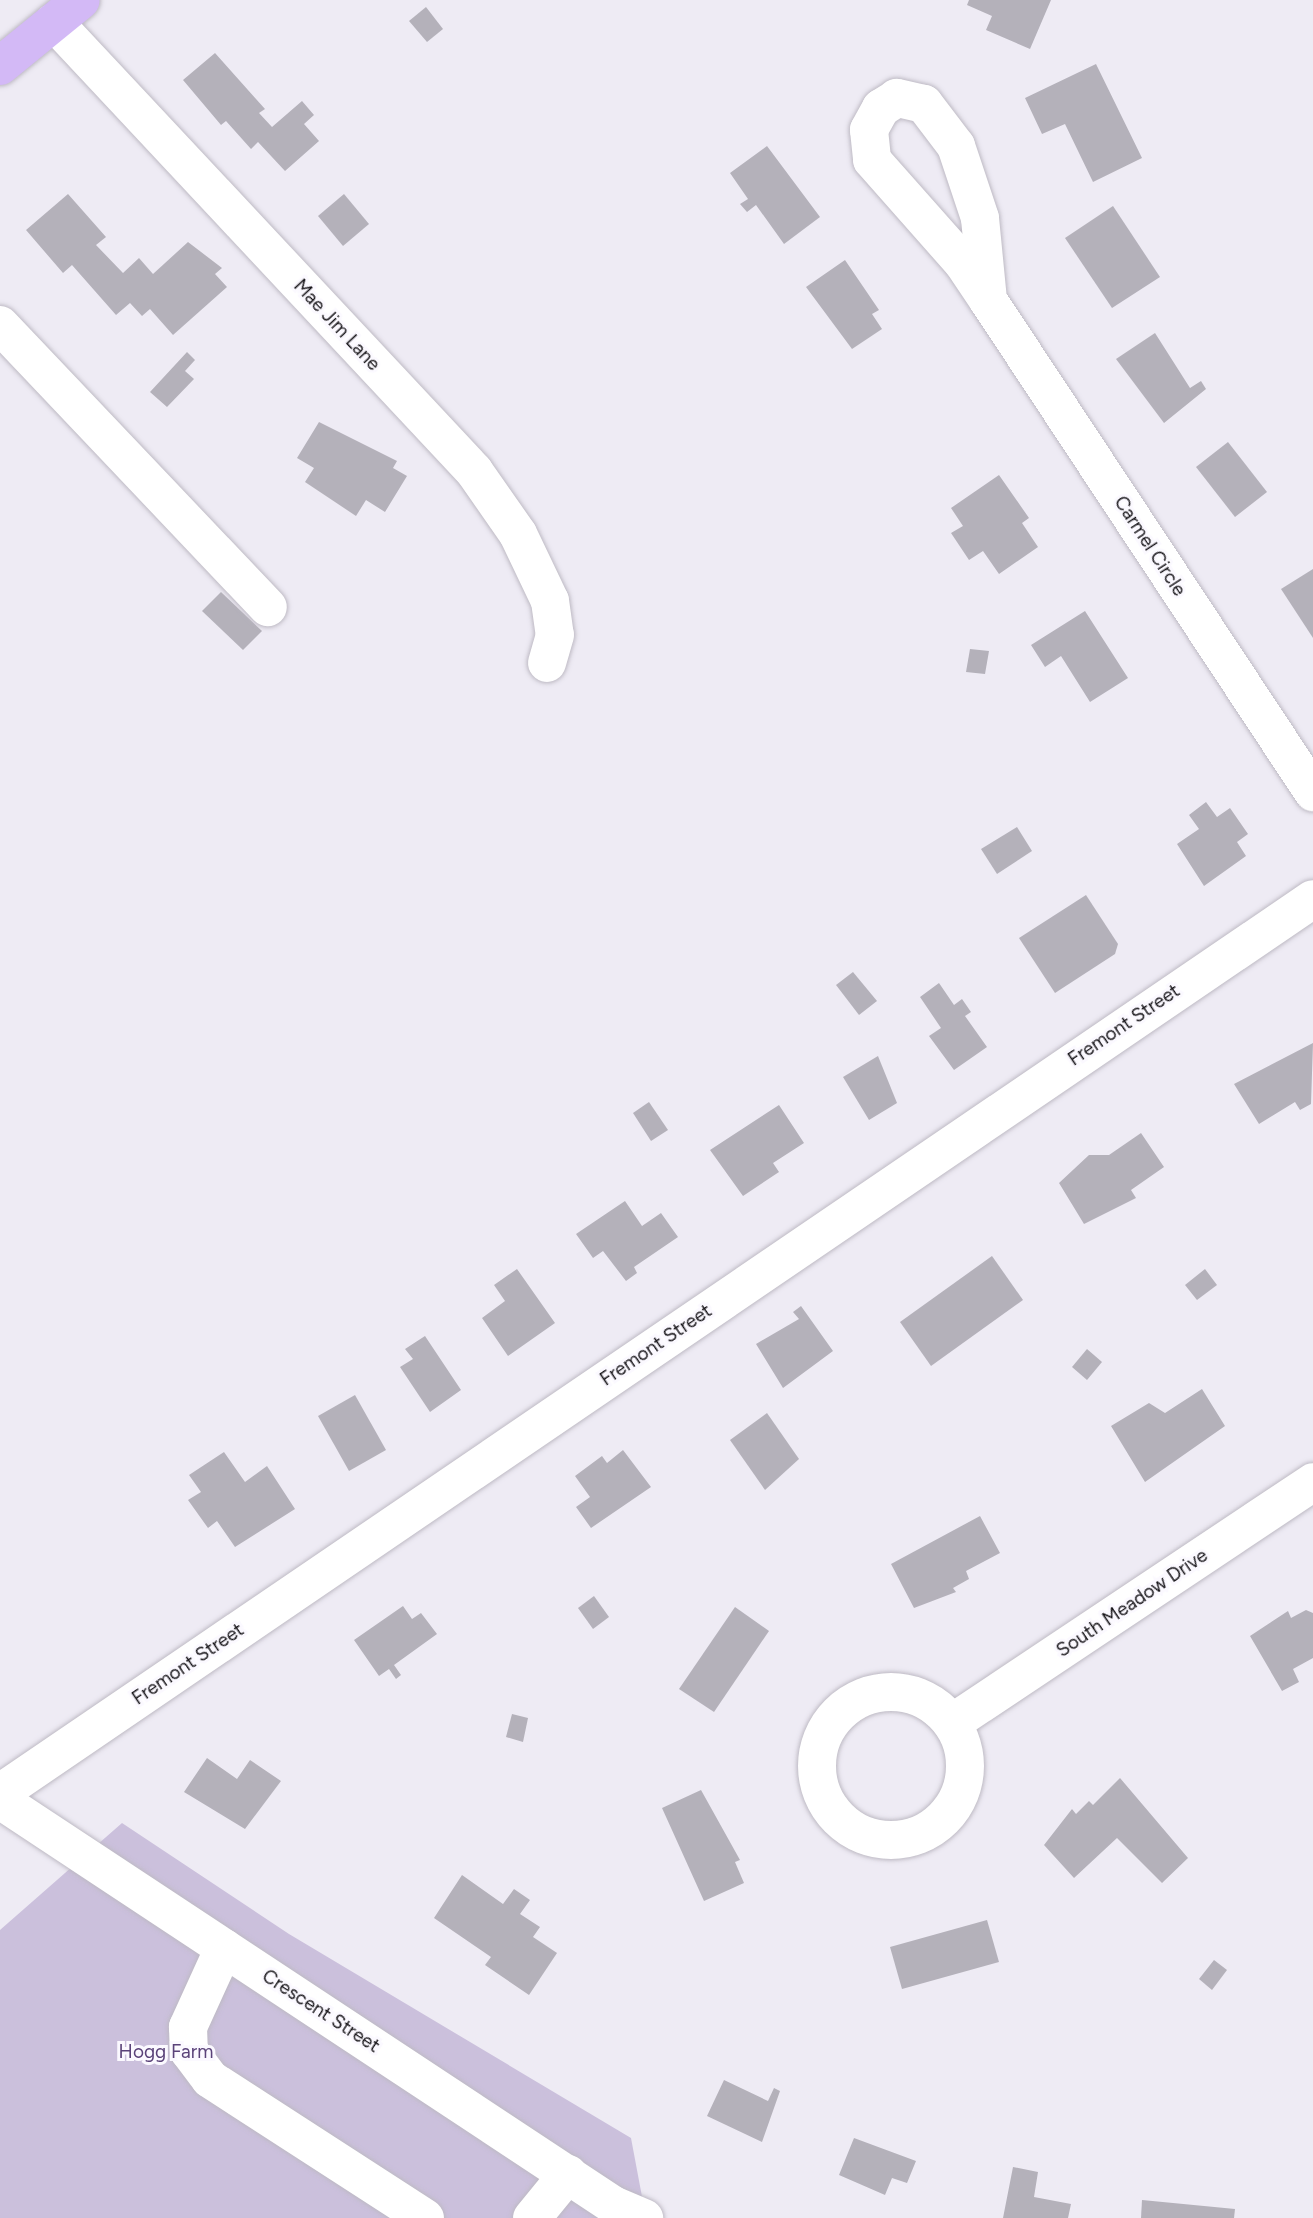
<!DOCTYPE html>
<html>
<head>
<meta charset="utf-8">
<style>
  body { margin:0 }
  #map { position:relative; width:1313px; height:2218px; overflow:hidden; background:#eeebf4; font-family:Figtree,sans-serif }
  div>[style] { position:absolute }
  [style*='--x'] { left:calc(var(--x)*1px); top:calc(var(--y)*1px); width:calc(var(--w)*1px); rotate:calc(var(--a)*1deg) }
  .green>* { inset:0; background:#cbc0dc }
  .building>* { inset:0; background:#b4b1ba }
  .roads { filter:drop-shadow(0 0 2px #bebac4) drop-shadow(0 0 2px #bebac4) }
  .minor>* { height:38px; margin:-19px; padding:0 19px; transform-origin:19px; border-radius:19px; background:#fff }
  .minor>.ring { margin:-19px; padding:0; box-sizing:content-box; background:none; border:38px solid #fff; border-radius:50% }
  .major>* { height:38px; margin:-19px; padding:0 19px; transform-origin:19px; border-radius:19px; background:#d3b9f6 }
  span { translate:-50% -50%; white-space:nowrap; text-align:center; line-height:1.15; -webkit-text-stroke:6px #fbf9ff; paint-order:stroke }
  .street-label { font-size:19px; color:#171519 }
  .park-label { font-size:19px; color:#5a4279 }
</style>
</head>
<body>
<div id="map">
  <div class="green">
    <div style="clip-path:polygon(122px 1823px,289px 1934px,631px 2138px,646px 2218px,0 2218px,0 1930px)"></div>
  </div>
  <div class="building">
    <div style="clip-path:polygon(969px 0,1051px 0,1030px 49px,986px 30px,992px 16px,967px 5px)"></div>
    <div style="clip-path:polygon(426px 7px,443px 29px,427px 42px,409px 21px)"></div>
    <div style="clip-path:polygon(215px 53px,265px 109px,259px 113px,272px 127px,302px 101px,314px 115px,304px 124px,319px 141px,285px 171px,258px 142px,251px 149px,226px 121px,221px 125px,183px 80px)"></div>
    <div style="clip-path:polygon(1096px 64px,1142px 158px,1093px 182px,1065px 124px,1042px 134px,1025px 98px)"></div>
    <div style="clip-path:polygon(767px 146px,820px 217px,784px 244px,756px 205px,747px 212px,740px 204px,748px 199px,730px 173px)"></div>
    <div style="clip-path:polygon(68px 194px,106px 237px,96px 245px,123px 273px,139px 258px,153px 274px,188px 242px,222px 268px,215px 274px,227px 287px,173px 335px,150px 309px,142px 316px,130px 303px,116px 315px,72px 265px,63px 273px,26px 230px)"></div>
    <div style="clip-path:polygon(344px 194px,369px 224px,343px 246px,318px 216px)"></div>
    <div style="clip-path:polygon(1113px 206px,1160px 277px,1112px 308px,1065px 238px)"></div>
    <div style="clip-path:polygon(845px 260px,879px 310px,872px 314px,882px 329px,852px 349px,806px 287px)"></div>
    <div style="clip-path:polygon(1155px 333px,1190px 388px,1201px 381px,1206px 389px,1164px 423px,1116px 359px)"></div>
    <div style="clip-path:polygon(187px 352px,195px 360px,185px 371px,194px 379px,167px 407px,150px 392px)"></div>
    <div style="clip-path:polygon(319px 422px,397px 461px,393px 468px,407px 476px,385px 512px,366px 500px,356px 516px,305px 482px,314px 468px,297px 458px)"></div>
    <div style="clip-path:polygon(1228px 442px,1267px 492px,1235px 517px,1196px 467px)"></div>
    <div style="clip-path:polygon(999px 475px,1029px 518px,1022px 523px,1038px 547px,999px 574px,983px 551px,969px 560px,951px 533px,963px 526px,951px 508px)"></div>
    <div style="clip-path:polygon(1313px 569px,1313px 638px,1281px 589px)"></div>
    <div style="clip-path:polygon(221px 592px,262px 631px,243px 650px,202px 611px)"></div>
    <div style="clip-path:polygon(1085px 611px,1128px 678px,1090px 702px,1061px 656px,1045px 667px,1031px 645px)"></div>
    <div style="clip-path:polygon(970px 649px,989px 651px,985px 674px,966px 672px)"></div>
    <div style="clip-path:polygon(1206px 802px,1217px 817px,1230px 808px,1248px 834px,1237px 842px,1246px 856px,1204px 886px,1177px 844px,1199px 829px,1189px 815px)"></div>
    <div style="clip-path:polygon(1017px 827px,1032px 851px,997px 874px,981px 849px)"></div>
    <div style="clip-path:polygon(1086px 895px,1118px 944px,1115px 954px,1055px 993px,1019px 938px)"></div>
    <div style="clip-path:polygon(853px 972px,877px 1001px,859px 1015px,836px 985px)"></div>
    <div style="clip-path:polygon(939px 983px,954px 1005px,962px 999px,971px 1012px,965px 1016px,987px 1047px,954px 1070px,929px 1036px,941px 1028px,920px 997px)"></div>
    <div style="clip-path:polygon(1313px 1043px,1311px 1104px,1300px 1110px,1295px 1102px,1259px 1124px,1234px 1084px)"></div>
    <div style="clip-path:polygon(878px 1056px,897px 1103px,869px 1120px,843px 1077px)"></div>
    <div style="clip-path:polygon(649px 1102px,668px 1130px,651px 1141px,633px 1113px)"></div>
    <div style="clip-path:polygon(779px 1105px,804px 1143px,773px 1163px,779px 1172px,743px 1196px,710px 1150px)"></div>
    <div style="clip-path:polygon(1141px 1133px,1164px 1167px,1131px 1190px,1136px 1198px,1084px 1224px,1059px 1183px,1089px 1155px,1109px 1155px)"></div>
    <div style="clip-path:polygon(625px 1201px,642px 1226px,661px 1213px,678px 1237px,634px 1267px,637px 1273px,626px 1281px,603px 1251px,593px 1258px,576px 1234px)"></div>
    <div style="clip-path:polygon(992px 1256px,1023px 1300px,931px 1366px,900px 1322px)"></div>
    <div style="clip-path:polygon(517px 1269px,555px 1323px,508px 1356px,482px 1318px,505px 1301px,494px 1285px)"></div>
    <div style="clip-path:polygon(1205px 1269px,1217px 1285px,1197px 1300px,1185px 1285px)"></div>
    <div style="clip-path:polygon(801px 1306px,833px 1351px,783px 1388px,756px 1344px,799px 1319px,793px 1312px)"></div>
    <div style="clip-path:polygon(425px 1336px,461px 1390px,430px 1412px,400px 1367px,413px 1359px,405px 1349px)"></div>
    <div style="clip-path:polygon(1087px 1349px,1102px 1362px,1087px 1380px,1072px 1367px)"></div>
    <div style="clip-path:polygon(1202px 1389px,1225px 1426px,1145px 1482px,1111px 1426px,1149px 1403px,1165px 1413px)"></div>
    <div style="clip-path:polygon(355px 1395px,386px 1450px,349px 1471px,318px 1416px)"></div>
    <div style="clip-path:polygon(767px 1413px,799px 1459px,765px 1490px,730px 1440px)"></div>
    <div style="clip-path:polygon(623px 1450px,651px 1487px,591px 1528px,576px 1507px,590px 1497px,575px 1476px,602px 1456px,607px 1463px)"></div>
    <div style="clip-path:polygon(224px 1452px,245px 1482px,267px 1466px,295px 1509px,235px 1547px,217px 1521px,208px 1528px,188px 1500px,201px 1492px,189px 1475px)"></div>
    <div style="clip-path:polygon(980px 1516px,1000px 1553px,966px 1571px,969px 1579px,953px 1588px,956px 1592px,914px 1608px,891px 1564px)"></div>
    <div style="clip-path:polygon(594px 1596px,609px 1617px,593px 1629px,578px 1608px)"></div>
    <div style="clip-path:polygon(403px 1606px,412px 1619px,421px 1613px,437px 1634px,394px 1665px,401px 1675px,396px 1679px,389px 1669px,379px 1676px,354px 1640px)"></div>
    <div style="clip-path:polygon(735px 1607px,769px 1631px,714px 1712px,679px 1689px)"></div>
    <div style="clip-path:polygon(1306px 1610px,1313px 1613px,1313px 1658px,1293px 1669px,1299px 1682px,1282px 1691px,1250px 1636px,1288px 1611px,1291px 1618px)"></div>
    <div style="clip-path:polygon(512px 1714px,528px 1718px,523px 1742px,506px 1737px)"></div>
    <div style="clip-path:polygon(207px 1758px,237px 1779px,250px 1760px,281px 1781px,245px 1829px,184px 1792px)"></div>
    <div style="clip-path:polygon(1120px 1778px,1188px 1858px,1162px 1883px,1117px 1838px,1074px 1878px,1044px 1845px,1072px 1809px,1076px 1814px,1089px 1801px,1093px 1805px)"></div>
    <div style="clip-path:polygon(701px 1790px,740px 1860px,735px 1862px,744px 1883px,704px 1901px,662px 1808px)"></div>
    <div style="clip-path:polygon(462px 1875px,503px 1904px,514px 1889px,530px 1900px,520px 1914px,540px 1927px,533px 1937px,557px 1953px,529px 1995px,485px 1965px,491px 1957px,434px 1918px)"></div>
    <div style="clip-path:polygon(987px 1920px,999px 1962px,902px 1989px,890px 1947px)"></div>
    <div style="clip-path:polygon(1214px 1960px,1227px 1970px,1212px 1990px,1199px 1979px)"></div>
    <div style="clip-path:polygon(724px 2080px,768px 2101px,774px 2088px,780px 2091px,762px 2142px,707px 2116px)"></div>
    <div style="clip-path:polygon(854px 2138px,916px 2161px,907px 2183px,892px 2178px,885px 2195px,839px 2175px)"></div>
    <div style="clip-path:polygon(1013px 2167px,1038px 2172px,1034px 2197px,1071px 2204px,1068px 2218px,1003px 2218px)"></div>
    <div style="clip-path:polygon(1142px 2200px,1235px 2209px,1234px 2218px,1141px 2218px)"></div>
  </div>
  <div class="roads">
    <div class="minor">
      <div style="--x:54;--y:22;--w:615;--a:46.91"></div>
      <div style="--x:474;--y:471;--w:77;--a:55.1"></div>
      <div style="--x:518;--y:534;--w:74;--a:64.5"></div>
      <div style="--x:550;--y:601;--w:34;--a:82"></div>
      <div style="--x:555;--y:635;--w:29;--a:106"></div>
      <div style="--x:988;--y:300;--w:82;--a:-95.6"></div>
      <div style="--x:980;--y:218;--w:76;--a:-108.4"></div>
      <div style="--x:956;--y:146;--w:53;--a:-127.3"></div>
      <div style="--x:924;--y:104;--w:28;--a:-167"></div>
      <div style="--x:897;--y:98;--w:19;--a:148"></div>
      <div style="--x:881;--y:108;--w:25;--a:119"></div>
      <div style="--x:869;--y:130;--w:30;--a:84"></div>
      <div style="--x:872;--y:160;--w:137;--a:48.5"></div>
      <div style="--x:963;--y:263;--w:45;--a:56"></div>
      <div style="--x:988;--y:300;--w:590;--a:56.55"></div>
      <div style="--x:0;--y:325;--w:389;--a:46.5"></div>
      <div class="ring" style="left:817px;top:1692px;width:110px;height:110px"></div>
      <div style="--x:952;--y:1723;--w:434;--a:-33.7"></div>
      <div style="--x:0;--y:1793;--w:1588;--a:-34.25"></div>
      <div style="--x:0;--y:1800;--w:735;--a:33.45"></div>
      <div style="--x:613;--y:2205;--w:34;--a:23"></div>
      <div style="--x:224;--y:1948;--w:87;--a:114.5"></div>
      <div style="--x:188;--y:2027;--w:24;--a:88"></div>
      <div style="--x:189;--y:2051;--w:35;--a:53"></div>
      <div style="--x:210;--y:2079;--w:256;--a:32.9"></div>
      <div style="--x:532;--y:2218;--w:57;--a:-50.7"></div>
    </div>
    <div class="major">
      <div style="--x:0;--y:66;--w:104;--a:-39.2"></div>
    </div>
  </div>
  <div class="street-label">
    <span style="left:337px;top:325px;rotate:47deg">Mae Jim Lane</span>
    <span style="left:1150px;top:546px;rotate:57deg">Carmel Circle</span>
    <span style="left:1124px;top:1025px;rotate:-34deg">Fremont Street</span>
    <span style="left:656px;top:1345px;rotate:-34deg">Fremont Street</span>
    <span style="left:1132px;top:1603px;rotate:-34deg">South Meadow Drive</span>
    <span style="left:188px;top:1664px;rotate:-34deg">Fremont Street</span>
    <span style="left:321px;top:2011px;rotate:33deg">Crescent Street</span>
  </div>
  <div class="park-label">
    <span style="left:166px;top:2052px">Hogg Farm</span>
  </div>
</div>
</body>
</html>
